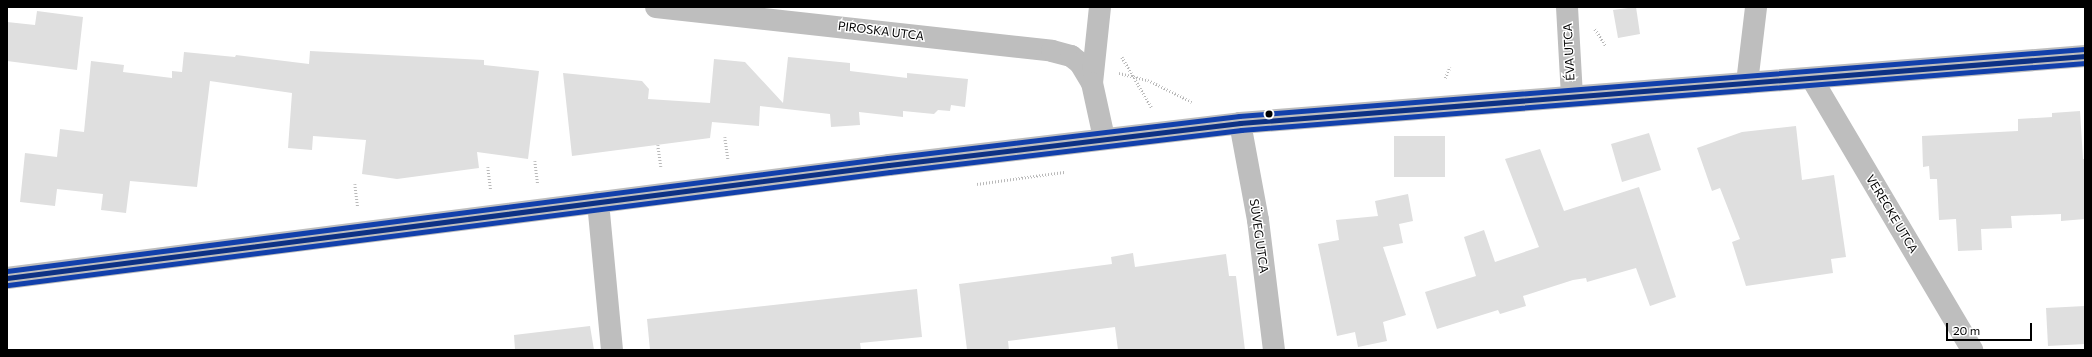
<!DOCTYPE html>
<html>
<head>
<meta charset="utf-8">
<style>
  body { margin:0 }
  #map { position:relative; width:2092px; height:357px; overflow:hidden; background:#fff; font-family:Commissioner,sans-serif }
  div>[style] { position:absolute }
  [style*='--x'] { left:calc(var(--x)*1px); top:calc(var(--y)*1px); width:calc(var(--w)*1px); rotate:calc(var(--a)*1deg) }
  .building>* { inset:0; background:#dfdfdf }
  .path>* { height:2.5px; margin-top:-1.25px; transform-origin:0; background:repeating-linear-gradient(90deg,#b9b9b9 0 1px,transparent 0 3px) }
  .minor>* { height:22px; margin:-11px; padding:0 11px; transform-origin:11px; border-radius:11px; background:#bebebe }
  .tertiary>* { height:22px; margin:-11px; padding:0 11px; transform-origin:11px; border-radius:11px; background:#bebebe }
  .bus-1>* { height:5px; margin:-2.5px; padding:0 2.5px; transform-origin:2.5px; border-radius:2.5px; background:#0d3184 }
  .bus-2>* { height:5px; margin:-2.5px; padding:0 2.5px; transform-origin:2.5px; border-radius:2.5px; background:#1240ab }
  .bus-3>* { height:5px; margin:-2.5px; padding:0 2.5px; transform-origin:2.5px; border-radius:2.5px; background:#1240ab }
  .dots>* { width:11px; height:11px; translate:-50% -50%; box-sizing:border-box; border:2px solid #fff; border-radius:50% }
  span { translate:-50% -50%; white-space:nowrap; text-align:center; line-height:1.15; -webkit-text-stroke:3px #fff; paint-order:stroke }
  .street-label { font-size:12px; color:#000 }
  .frame { position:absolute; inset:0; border:8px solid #000; pointer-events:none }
  .scale { position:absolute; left:1946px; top:323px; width:86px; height:18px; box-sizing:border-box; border:2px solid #000; border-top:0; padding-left:5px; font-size:12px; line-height:14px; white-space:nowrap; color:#000; -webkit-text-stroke:3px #fff; paint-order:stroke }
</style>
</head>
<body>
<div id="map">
  <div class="building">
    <div style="clip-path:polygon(1636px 7px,1640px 34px,1618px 38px,1613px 10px)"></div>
    <div style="clip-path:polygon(37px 11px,83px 17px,77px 70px,7px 61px,7px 22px,35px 25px)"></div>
    <div style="clip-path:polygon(310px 51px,484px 60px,484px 65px,539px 71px,528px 159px,477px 152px,479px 168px,397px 179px,362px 174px,366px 140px,313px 136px,312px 150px,288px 148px,292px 93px,210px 81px,197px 187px,130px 181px,126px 213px,101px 210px,103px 194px,57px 189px,55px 206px,20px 202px,25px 153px,57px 157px,60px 129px,84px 132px,91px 61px,124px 65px,123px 72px,172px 78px,172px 71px,182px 72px,184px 52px,235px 57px,236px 55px,309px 64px)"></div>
    <div style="clip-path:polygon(788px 57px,850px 63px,850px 71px,907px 78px,907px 73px,968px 79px,965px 107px,951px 105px,950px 111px,938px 110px,934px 114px,903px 111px,903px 117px,859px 112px,860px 125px,831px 127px,830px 114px,760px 106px,759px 126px,712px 122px,710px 138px,572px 156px,563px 73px,642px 81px,649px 89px,648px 99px,710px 103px,714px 59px,745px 62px,783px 103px)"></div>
    <div style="clip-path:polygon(2080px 111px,2083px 159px,2085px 159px,2085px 219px,2061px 221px,2061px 214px,2011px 216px,2012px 228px,1981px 229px,1982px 250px,1958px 251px,1956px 219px,1939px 220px,1937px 179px,1930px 179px,1929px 166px,1923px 167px,1922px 136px,2018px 131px,2018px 119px,2052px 117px,2052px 113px)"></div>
    <div style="clip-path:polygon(1796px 126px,1802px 180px,1834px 175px,1846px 257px,1831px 259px,1833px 273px,1746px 286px,1732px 242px,1740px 239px,1720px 188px,1712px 191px,1697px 148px,1742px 132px)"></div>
    <div style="clip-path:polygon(1649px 133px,1661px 170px,1622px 182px,1611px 144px)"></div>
    <div style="clip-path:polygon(1394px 136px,1445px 136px,1445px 177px,1394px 177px)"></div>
    <div style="clip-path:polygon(1540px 149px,1564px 211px,1639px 187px,1676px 297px,1650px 306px,1636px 268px,1587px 282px,1586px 278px,1573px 280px,1523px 296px,1526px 306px,1500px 314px,1498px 310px,1437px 329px,1425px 292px,1476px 276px,1464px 237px,1484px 230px,1495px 262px,1539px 247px,1505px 159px)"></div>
    <div style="clip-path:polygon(1408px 194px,1413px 221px,1399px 224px,1403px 243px,1383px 247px,1406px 315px,1383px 322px,1387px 341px,1358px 347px,1355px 332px,1337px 336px,1318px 244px,1339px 240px,1336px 220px,1378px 216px,1375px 201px)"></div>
    <div style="clip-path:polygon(1133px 253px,1135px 267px,1226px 254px,1229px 276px,1236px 276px,1245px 350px,1118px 350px,1115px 327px,1008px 341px,1009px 350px,967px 350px,959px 284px,1112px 264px,1111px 257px)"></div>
    <div style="clip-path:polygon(917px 289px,922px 337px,860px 343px,861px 350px,650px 350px,647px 319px)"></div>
    <div style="clip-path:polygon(2085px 306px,2085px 344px,2048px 346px,2046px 308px)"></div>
    <div style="clip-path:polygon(590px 326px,594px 350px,515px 350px,514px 335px)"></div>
  </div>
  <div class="path">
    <div style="--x:1595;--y:29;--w:20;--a:57"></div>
    <div style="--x:1122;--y:57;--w:59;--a:59.5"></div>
    <div style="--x:1119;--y:73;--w:30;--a:14"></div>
    <div style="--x:1148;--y:80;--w:49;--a:26.6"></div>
    <div style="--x:1445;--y:78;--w:12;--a:-66"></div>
    <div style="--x:725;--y:137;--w:22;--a:82"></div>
    <div style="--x:658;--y:145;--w:22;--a:82"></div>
    <div style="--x:535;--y:161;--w:23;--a:83"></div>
    <div style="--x:488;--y:167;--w:23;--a:83"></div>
    <div style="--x:355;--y:184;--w:23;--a:83"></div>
    <div style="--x:977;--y:184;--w:88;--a:-7.9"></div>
  </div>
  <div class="minor">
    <div style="--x:656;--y:7;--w:398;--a:6.3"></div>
    <div style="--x:1052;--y:51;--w:20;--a:15"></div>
    <div style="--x:1071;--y:56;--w:11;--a:38"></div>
    <div style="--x:1080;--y:63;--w:23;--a:59"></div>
    <div style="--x:1100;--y:7;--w:76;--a:96"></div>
    <div style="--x:1092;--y:83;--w:56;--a:77.7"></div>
    <div style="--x:1567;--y:7;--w:89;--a:86.8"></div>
    <div style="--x:1812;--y:79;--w:315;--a:59.4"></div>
    <div style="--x:1747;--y:83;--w:77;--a:-83.2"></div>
    <div style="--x:1240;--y:123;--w:99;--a:79.5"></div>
    <div style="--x:1258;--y:220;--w:131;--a:83"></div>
    <div style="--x:598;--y:202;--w:149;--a:84.6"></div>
  </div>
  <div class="tertiary">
    <div style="--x:7;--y:278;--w:889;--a:-7.3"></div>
    <div style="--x:889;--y:165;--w:354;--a:-6.8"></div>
    <div style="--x:1240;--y:123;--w:848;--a:-4.53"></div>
  </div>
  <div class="bus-1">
    <div style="--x:7;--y:278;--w:889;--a:-7.3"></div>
    <div style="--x:889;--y:165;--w:354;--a:-6.8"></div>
    <div style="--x:1240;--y:123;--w:848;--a:-4.53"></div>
  </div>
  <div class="bus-2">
    <div style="--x:8;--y:285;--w:889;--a:-7.3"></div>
    <div style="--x:890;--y:172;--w:354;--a:-6.8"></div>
    <div style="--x:1241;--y:130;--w:847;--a:-4.54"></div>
  </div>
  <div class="bus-3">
    <div style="--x:7;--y:271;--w:888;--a:-7.31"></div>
    <div style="--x:888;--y:158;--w:354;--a:-6.8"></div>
    <div style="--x:1239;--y:116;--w:848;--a:-4.53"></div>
  </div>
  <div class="dots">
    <div style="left:1269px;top:114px;background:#000"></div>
  </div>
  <div class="street-label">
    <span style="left:881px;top:31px;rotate:7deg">PIROSKA UTCA</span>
    <span style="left:1569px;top:52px;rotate:-93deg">ÉVA UTCA</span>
    <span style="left:1892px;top:214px;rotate:59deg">VERECKE UTCA</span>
    <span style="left:1259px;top:236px;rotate:82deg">SÜVEG UTCA</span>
  </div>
  <div class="frame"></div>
  <div class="scale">20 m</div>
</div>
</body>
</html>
